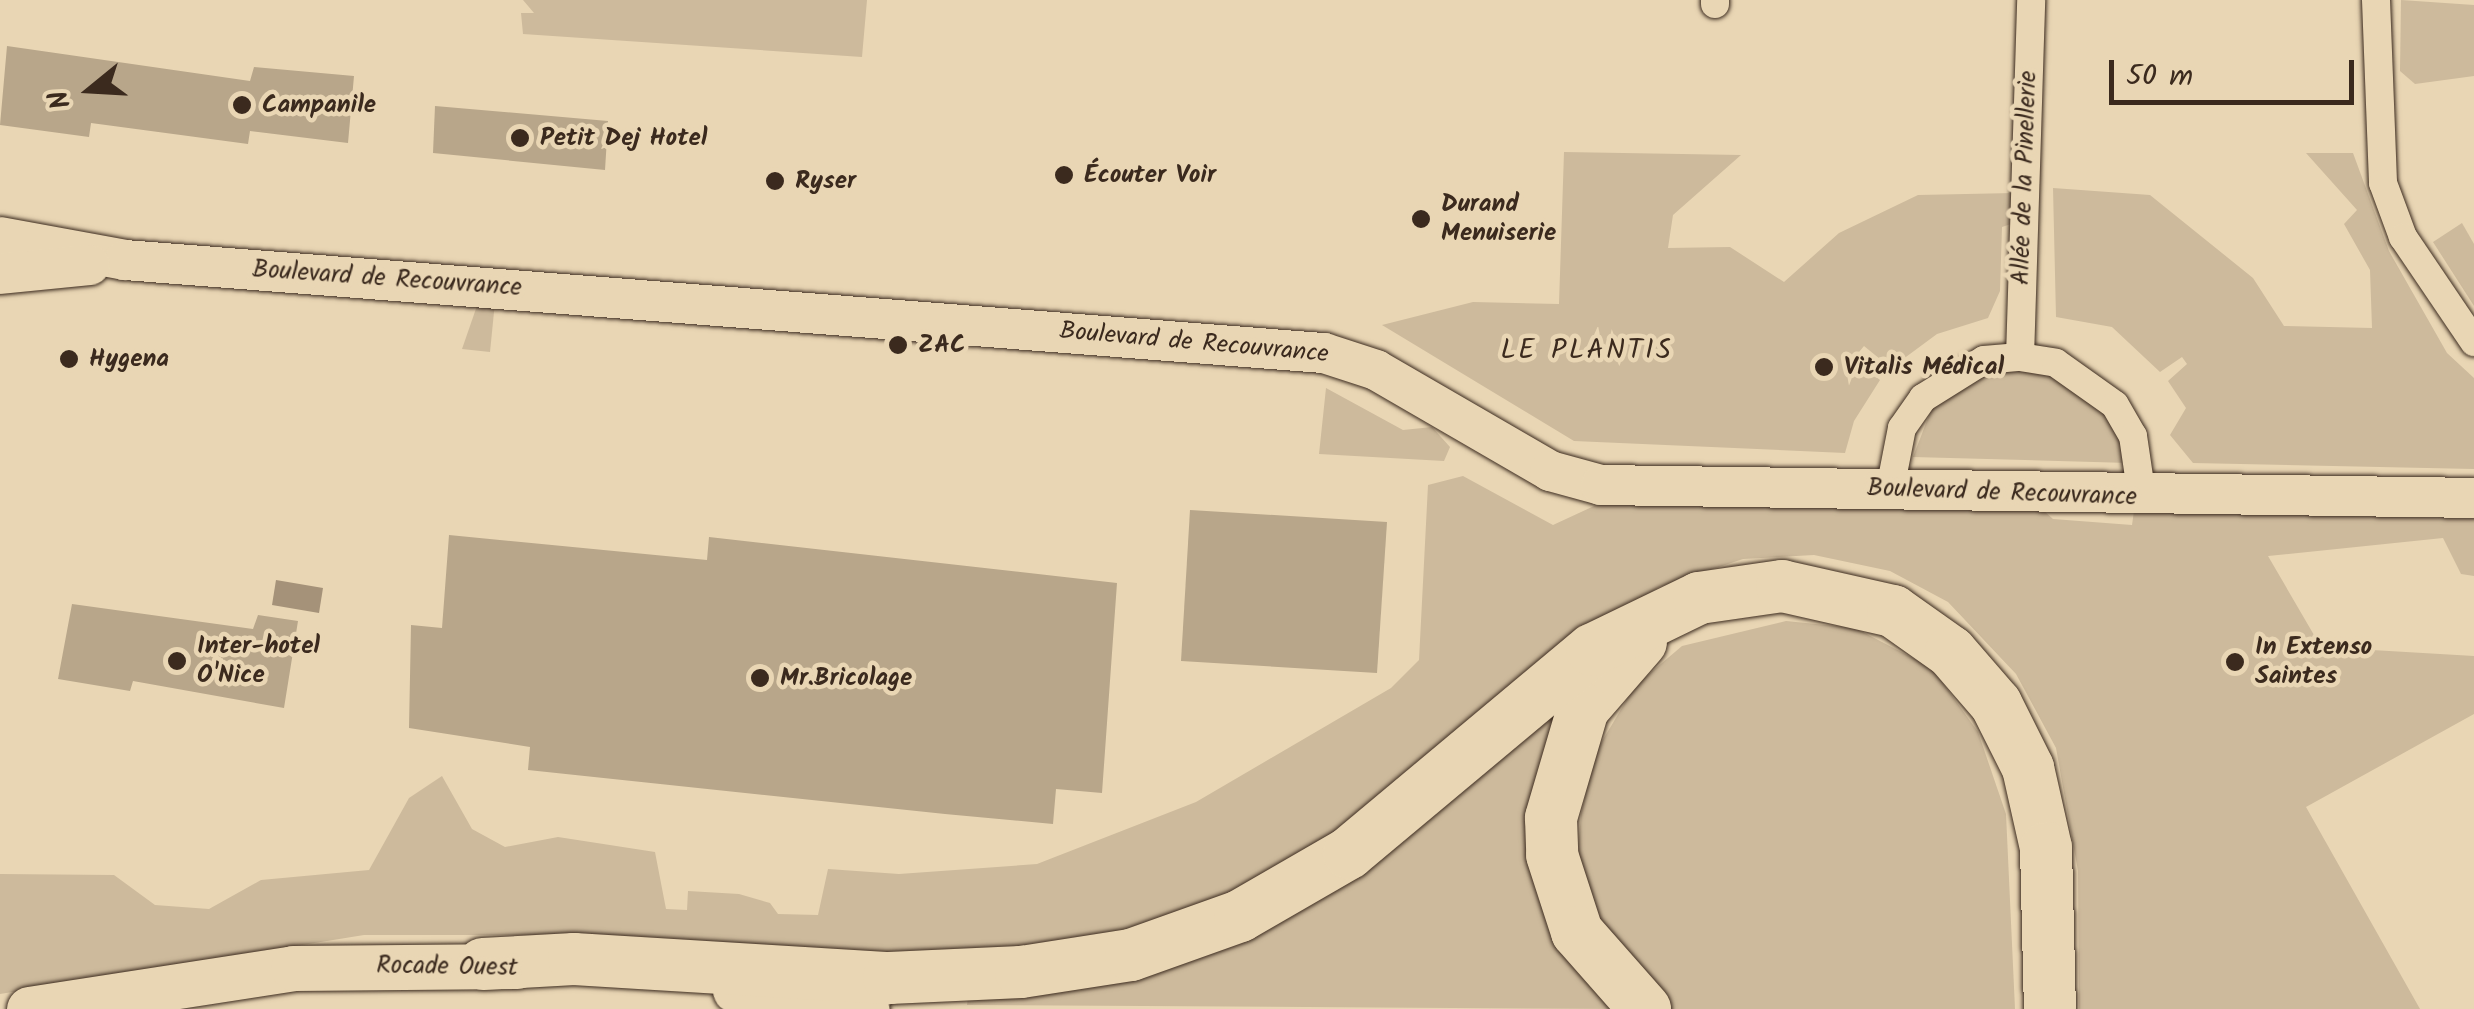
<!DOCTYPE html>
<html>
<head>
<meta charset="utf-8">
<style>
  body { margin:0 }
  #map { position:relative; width:2474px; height:1009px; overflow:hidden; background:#e9d6b4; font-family:Kalam,sans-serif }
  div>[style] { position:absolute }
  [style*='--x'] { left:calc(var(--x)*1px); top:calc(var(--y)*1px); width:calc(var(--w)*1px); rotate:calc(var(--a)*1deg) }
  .green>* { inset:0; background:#cdba9c }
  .water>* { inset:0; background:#a59279 }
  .building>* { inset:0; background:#b8a68a }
  .roads { filter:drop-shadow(0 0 2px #3b2a1e) drop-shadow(0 0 2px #3b2a1e) }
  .street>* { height:28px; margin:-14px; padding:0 14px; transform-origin:14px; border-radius:14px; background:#e9d6b4 }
  .secondary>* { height:40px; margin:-20px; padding:0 20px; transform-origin:20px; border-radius:20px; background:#e9d6b4 }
  .primary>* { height:45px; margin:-22.5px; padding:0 22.5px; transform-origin:22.5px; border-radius:22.5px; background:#e9d6b4 }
  .highway>* { height:52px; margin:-26px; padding:0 26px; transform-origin:26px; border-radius:26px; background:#e9d6b4 }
  .dots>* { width:28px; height:28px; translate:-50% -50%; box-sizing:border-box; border:5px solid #e9d6b4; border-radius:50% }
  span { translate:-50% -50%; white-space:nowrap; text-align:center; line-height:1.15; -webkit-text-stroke:9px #e9d6b4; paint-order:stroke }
  .poi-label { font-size:25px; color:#3b2a1e; font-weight:700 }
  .left { translate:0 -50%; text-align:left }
  .street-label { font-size:25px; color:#3b2a1e }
  .neighbourhood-label { font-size:28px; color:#3b2a1e; letter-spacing:2.5px }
  .north { position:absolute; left:40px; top:40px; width:100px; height:100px; -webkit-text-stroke:8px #e9d6b4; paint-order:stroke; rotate:252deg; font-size:28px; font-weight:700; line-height:40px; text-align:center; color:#3b2a1e }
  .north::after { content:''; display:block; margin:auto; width:35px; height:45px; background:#3b2a1e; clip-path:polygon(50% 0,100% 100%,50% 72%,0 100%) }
  .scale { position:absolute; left:2109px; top:60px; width:245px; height:45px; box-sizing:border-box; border:5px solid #3b2a1e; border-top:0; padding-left:12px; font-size:30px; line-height:35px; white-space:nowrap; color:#3b2a1e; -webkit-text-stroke:8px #e9d6b4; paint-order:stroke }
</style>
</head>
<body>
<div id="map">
  <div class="green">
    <div style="clip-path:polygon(523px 0,867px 0,862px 57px,523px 34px,521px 13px,534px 13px)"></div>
    <div style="clip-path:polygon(2401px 0,2474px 5px,2474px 76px,2415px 84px,2400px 71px)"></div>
    <div style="clip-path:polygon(1564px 152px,1741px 155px,1673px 215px,1668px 248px,1730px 247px,1784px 282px,1839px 233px,1918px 195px,2014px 193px,2014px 223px,2002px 227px,2000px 291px,1988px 318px,1937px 334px,1891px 368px,1864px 346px,1854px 358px,1880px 380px,1854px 421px,1845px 453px,1574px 441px,1382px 325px,1473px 302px,1559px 304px)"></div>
    <div style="clip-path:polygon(2306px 153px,2353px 153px,2389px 251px,2447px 353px,2474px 378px,2474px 469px,2193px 463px,2170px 435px,2186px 408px,2168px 381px,2187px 364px,2182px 357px,2160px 372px,2112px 327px,2056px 317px,2053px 188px,2150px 195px,2253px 278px,2284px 326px,2372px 328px,2370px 270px,2344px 224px,2357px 210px)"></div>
    <div style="clip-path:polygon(2462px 223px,2474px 244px,2474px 306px,2433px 242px)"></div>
    <div style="clip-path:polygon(479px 300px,495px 302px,490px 352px,462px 349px)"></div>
    <div style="clip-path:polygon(2011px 368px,2077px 380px,2122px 434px,2129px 463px,1913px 457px,1933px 405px,1970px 380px)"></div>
    <div style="clip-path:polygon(1326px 388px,1403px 430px,1432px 427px,1450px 447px,1444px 461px,1319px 454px)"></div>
    <div style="clip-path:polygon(1463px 476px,1553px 525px,1607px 500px,2043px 510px,2053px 519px,2132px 525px,2134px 511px,2474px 519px,2474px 576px,2461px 574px,2443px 538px,2268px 556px,2321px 647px,2474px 656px,2474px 714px,2306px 807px,2420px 1009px,2079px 1009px,2078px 871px,2056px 748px,2016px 674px,1948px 602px,1890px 571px,1814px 555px,1743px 559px,1659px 587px,1560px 652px,1297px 868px,1108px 951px,752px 955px,520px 935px,364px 935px,0 994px,0 874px,114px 875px,155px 905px,209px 909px,261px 880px,369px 870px,409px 798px,442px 776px,472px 829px,505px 847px,558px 837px,655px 852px,666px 909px,687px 910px,688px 891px,739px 894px,770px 903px,778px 914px,818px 915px,828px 869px,899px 874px,1037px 864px,1196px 802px,1391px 688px,1419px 660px,1428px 485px)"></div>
    <div style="clip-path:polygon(1786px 621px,1855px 628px,1932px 668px,1978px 732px,2006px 814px,2015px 1009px,1669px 1009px,1594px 921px,1577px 865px,1581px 814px,1595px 753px,1635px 686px,1682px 646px)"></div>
    <div style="clip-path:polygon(1586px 675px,1541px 788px,1626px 1009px,967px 1005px,968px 996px,1086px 987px)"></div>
  </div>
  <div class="water">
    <div style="clip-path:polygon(276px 580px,323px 588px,319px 613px,272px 605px)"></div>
  </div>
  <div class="building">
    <div style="clip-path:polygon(7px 46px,250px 81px,254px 67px,354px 76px,348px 143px,250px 131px,248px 144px,91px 123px,89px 137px,0 125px)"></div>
    <div style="clip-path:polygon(435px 106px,608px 121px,605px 170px,433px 153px)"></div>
    <div style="clip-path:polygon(1190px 510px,1387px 522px,1377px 673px,1181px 661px)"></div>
    <div style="clip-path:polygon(449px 535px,707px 560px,709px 537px,1117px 583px,1102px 793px,1056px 789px,1053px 824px,945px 814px,528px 770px,530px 747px,409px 728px,411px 625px,442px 628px)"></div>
    <div style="clip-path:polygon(72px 604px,253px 629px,258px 615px,298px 621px,284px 708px,133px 681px,130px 691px,58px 679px)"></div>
  </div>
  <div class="roads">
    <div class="street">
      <div style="--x:2376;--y:0;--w:183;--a:87.8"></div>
      <div style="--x:2383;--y:183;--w:58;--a:69.7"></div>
      <div style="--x:2403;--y:237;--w:127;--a:55.9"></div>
      <div style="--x:1715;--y:4;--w:4;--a:-90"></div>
      <div style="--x:2020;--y:357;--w:357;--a:-88.2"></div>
      <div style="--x:1890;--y:489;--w:62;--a:-78.9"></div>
      <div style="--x:1902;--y:428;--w:37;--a:-55"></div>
      <div style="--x:1923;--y:398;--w:72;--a:-31.9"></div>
      <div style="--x:1984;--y:360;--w:36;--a:-5"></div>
      <div style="--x:2020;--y:357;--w:36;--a:9"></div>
      <div style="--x:2056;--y:363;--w:72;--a:35.4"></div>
      <div style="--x:2115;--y:405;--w:36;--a:60"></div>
      <div style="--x:2133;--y:436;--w:62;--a:81.6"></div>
    </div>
    <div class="secondary">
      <div style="--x:0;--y:237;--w:127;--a:10.4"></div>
      <div style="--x:125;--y:260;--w:1203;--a:4.44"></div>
      <div style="--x:1324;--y:353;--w:55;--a:18.1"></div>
      <div style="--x:1376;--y:370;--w:201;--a:30.1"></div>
      <div style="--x:1550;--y:471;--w:53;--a:15.4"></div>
      <div style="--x:1601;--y:485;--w:873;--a:0.85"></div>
      <div style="--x:0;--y:274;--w:90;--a:-5.7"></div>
    </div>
    <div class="primary">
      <div style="--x:735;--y:990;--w:133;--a:8.2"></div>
      <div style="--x:29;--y:1009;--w:267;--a:-8.8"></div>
      <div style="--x:293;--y:968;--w:224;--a:-0.5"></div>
    </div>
    <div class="highway">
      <div style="--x:1641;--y:642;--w:89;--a:130.9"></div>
      <div style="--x:1583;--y:709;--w:114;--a:106.4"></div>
      <div style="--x:1551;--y:818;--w:37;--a:88"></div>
      <div style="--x:1552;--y:855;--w:81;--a:72"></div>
      <div style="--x:1577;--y:932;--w:103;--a:48.6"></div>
      <div style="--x:483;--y:964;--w:91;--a:-3.1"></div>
      <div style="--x:574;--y:959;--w:316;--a:3.5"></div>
      <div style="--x:889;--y:978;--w:132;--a:-2.6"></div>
      <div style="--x:1021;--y:972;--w:111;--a:-8.8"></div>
      <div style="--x:1131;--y:955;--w:116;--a:-19.7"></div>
      <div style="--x:1240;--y:916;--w:126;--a:-30"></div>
      <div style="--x:1349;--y:853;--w:317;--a:-39.9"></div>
      <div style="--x:1592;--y:650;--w:119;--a:-25.9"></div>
      <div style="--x:1699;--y:598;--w:84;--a:-8.2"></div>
      <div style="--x:1782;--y:586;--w:114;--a:12.7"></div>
      <div style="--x:1893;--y:611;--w:71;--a:35.3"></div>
      <div style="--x:1951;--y:652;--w:69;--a:49.1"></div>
      <div style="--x:1996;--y:704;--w:72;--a:63.4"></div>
      <div style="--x:2028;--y:768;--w:82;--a:77.3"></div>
      <div style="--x:2046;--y:848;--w:161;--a:88.6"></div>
    </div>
  </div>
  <div class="dots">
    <div style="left:242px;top:105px;background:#3b2a1e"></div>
    <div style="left:520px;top:138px;background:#3b2a1e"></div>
    <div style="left:1064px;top:175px;background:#3b2a1e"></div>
    <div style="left:775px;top:181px;background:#3b2a1e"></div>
    <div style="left:1421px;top:219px;background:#3b2a1e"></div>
    <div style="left:898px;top:345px;background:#3b2a1e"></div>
    <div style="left:69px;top:359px;background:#3b2a1e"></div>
    <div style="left:1824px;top:367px;background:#3b2a1e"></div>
    <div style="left:177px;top:661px;background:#3b2a1e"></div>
    <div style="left:2235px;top:662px;background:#3b2a1e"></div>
    <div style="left:760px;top:678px;background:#3b2a1e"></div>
  </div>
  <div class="poi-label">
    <span class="left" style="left:262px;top:105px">Campanile</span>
    <span class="left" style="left:540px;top:138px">Petit Dej Hotel</span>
    <span class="left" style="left:1084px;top:175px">Écouter Voir</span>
    <span class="left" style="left:795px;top:181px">Ryser</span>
    <span class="left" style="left:1441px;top:219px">Durand<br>Menuiserie</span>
    <span class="left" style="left:918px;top:345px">ZAC</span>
    <span class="left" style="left:89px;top:359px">Hygena</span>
    <span class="left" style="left:1844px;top:367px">Vitalis Médical</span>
    <span class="left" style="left:197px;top:661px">Inter-hotel<br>O'Nice</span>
    <span class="left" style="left:2255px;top:662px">In Extenso<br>Saintes</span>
    <span class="left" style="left:780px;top:678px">Mr.Bricolage</span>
  </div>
  <div class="street-label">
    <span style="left:2025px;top:178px;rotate:-88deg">Allée de la Pinellerie</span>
    <span style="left:387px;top:279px;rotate:4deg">Boulevard de Recouvrance</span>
    <span style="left:1194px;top:343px;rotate:5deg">Boulevard de Recouvrance</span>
    <span style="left:2002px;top:493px;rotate:2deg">Boulevard de Recouvrance</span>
    <span style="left:447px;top:967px;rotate:1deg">Rocade Ouest</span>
  </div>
  <div class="neighbourhood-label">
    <span style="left:1587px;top:351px">LE PLANTIS</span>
  </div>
  <div class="north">N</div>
  <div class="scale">50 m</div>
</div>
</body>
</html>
